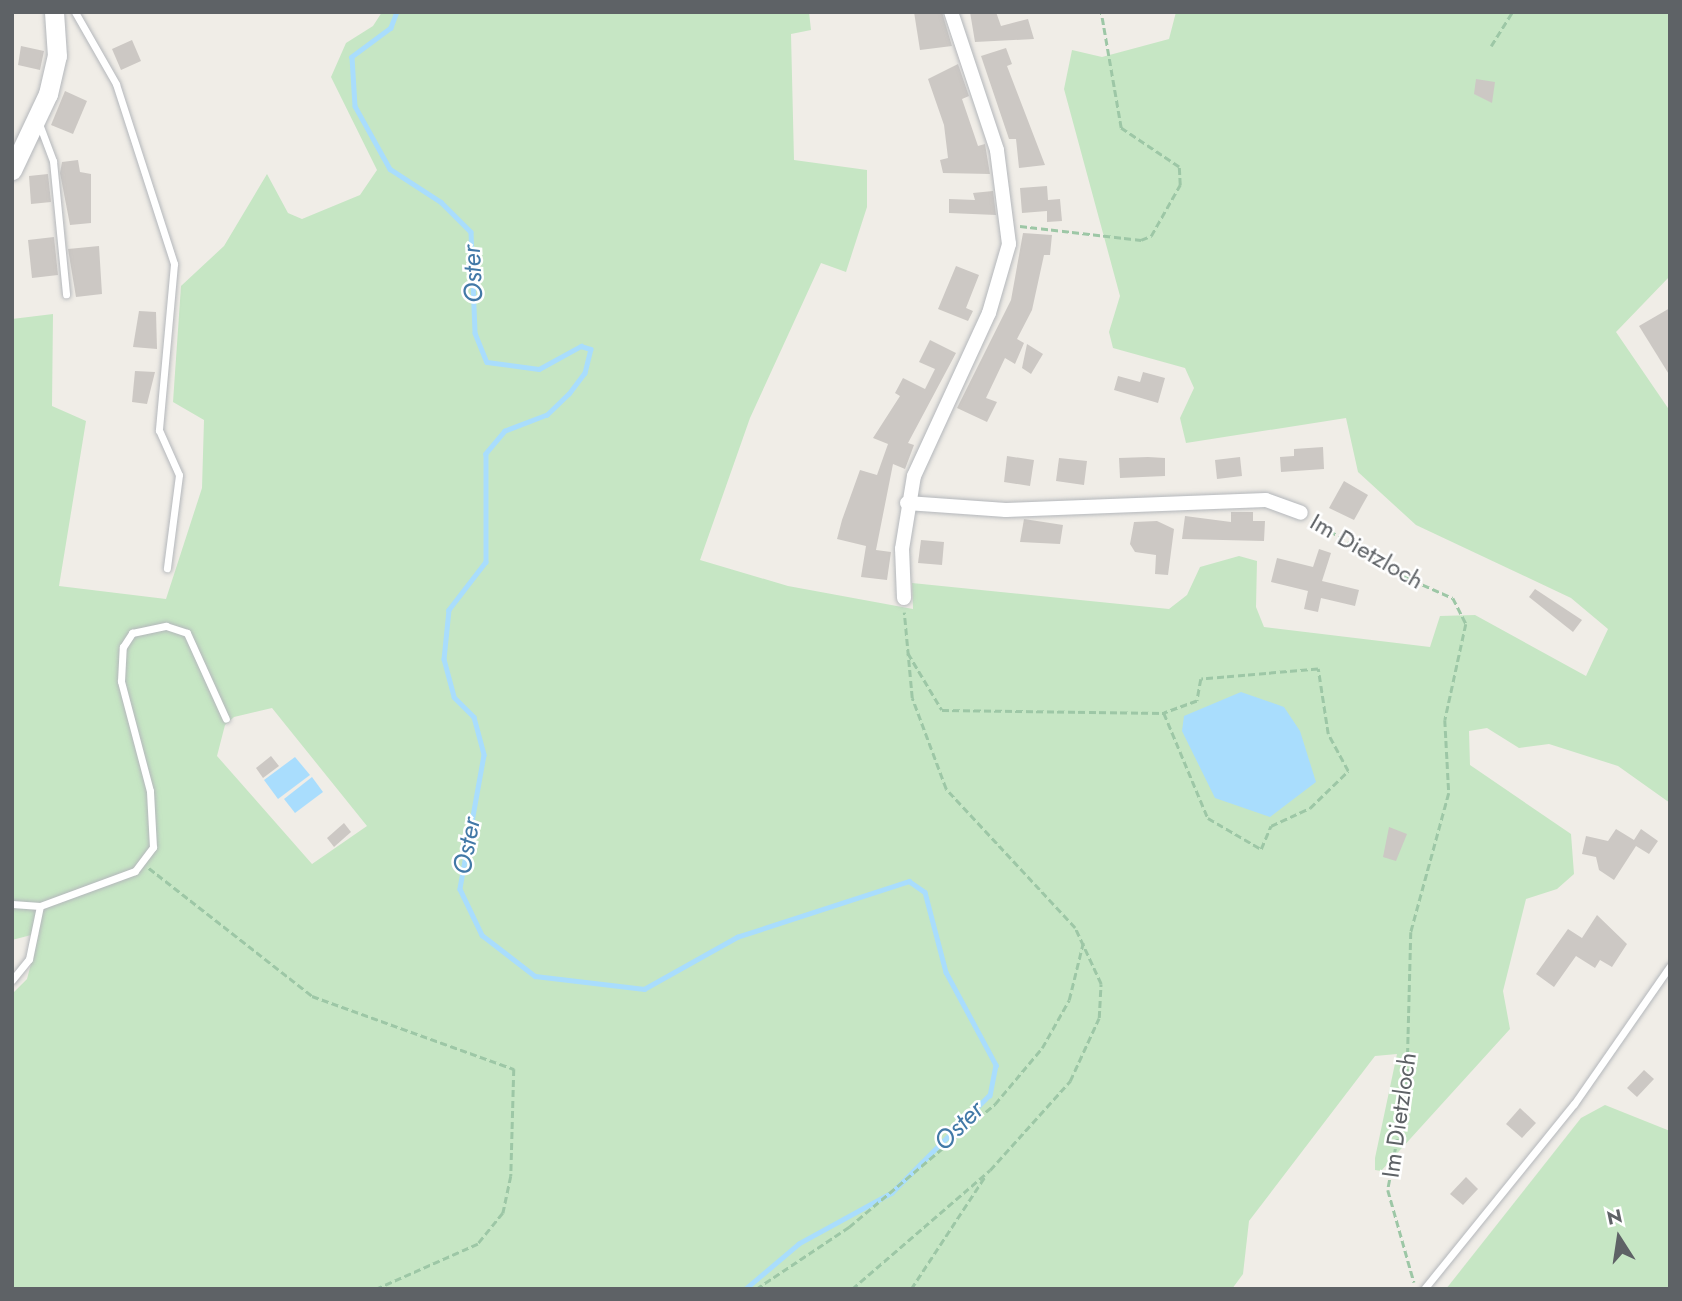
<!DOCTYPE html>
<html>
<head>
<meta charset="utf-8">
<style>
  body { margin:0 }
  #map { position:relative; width:1682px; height:1301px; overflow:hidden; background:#f0ede7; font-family:Jost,sans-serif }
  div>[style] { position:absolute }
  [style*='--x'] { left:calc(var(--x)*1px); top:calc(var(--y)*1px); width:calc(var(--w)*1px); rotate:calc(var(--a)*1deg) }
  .green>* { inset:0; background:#c6e6c4 }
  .water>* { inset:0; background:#a9ddfd }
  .stream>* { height:4.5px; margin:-2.25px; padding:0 2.25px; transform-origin:2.25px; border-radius:2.25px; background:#a9ddfd }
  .building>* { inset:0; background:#ccc8c4 }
  .path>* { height:2.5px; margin-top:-1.25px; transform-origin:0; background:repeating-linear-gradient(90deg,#9dc7a6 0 7px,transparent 0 10.5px) }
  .roads { filter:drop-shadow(0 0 2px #b4b7bb) drop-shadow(0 0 2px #b4b7bb) }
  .service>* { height:7px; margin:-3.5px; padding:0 3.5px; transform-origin:3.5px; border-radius:3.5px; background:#fff }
  .minor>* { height:14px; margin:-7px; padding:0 7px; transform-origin:7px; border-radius:7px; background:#fff }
  .secondary>* { height:19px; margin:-9.5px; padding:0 9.5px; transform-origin:9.5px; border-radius:9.5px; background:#fff }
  span { translate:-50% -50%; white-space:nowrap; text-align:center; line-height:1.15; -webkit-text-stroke:5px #fff; paint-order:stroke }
  .street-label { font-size:24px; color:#5e6266 }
  .water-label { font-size:26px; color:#4279a7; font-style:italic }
  .frame { position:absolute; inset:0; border:14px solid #5e6266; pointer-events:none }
  .north { position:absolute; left:1584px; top:1203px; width:70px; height:70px; -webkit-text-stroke:5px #fff; paint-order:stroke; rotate:348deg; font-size:19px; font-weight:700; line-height:28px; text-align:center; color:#5e6266 }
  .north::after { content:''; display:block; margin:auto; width:24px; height:32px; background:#5e6266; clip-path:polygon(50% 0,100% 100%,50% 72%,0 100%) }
</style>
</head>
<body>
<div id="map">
  <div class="green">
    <div style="clip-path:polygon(evenodd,382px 12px,809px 12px,811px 30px,791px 34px,794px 160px,867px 170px,867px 207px,846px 272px,821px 263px,750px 418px,700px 560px,788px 586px,913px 609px,912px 583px,1169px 609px,1187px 595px,1200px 567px,1239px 556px,1257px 561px,1256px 607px,1264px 627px,1430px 647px,1440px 616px,1475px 615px,1586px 676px,1608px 629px,1571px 598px,1416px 525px,1358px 472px,1346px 418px,1186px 443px,1180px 418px,1194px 388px,1185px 368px,1113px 348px,1109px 332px,1120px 296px,1064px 89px,1072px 50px,1102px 57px,1169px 39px,1176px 12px,1670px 12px,1670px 276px,1616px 332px,1670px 411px,1670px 803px,1618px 766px,1549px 744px,1519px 748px,1487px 728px,1469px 731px,1470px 765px,1571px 834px,1574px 874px,1557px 889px,1526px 899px,1503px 991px,1510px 1029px,1381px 1171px,1375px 1170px,1375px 1158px,1397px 1054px,1375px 1056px,1249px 1221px,1243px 1274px,1232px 1289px,12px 1289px,12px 994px,27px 979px,39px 933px,12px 940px,12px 319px,53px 314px,52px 406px,86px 421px,59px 586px,166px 599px,202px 488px,204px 420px,173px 402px,181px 286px,224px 246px,267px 174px,288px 213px,302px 219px,360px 195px,377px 170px,331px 77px,346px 43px,373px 26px,382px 12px,272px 708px,367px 826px,312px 864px,217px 756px,225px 725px,234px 717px,272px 708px)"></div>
    <div style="clip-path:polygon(1605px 1105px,1670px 1131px,1670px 1289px,1446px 1289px,1581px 1118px)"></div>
  </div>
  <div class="water">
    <div style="clip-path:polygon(1241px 692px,1284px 707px,1300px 731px,1316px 782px,1270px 817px,1215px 798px,1182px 731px,1184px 716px)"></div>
    <div style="clip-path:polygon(295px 757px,310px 775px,278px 799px,264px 780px)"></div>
    <div style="clip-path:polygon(312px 777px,323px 792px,295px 813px,284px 799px)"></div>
  </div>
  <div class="stream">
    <div style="--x:397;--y:12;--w:17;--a:111"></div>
    <div style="--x:391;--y:28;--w:49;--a:143.4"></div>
    <div style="--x:352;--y:57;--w:49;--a:86.5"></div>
    <div style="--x:355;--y:106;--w:72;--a:60.9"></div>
    <div style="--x:390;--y:169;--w:61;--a:32.9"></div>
    <div style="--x:441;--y:202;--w:42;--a:45"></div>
    <div style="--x:471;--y:232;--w:101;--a:87.7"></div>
    <div style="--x:475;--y:333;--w:31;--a:68"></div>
    <div style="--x:487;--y:362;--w:52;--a:7.7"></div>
    <div style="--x:539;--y:369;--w:48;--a:-28.7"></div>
    <div style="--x:581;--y:346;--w:10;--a:17"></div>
    <div style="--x:591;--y:349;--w:25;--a:104"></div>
    <div style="--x:585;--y:373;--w:26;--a:127"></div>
    <div style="--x:569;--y:394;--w:30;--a:136"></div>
    <div style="--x:547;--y:415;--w:45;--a:159.1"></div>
    <div style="--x:505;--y:431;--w:30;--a:130"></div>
    <div style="--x:486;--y:454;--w:108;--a:90"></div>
    <div style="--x:486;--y:562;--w:61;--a:127.6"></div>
    <div style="--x:449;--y:610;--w:49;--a:95.8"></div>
    <div style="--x:444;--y:659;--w:39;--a:75"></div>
    <div style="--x:454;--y:697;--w:28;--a:45"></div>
    <div style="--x:474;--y:717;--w:39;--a:75"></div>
    <div style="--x:484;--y:755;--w:136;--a:100.2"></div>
    <div style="--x:460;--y:889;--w:51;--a:64.4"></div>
    <div style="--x:482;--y:935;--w:67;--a:37.7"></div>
    <div style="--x:535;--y:976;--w:110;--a:6.8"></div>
    <div style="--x:644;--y:989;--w:107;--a:-29.2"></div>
    <div style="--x:737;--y:937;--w:181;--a:-18"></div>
    <div style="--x:909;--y:881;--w:19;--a:35"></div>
    <div style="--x:925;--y:892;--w:83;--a:75.3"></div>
    <div style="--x:946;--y:972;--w:106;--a:61.7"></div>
    <div style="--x:996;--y:1065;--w:31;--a:101"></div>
    <div style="--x:990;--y:1095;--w:139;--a:135"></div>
    <div style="--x:892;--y:1193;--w:106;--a:151.3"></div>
    <div style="--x:799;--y:1244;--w:70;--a:139.7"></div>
  </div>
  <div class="building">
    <div style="clip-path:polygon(914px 12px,942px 12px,952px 46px,920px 50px)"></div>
    <div style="clip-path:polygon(970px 12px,996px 12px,1001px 26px,1028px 19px,1034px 39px,975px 42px)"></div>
    <div style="clip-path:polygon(132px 40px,141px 61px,121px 70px,112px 49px)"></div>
    <div style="clip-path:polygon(21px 46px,44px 51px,40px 70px,18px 65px)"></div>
    <div style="clip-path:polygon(1006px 48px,1012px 64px,1007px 66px,1045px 165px,1019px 168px,1016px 139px,1009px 139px,981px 56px)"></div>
    <div style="clip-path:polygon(958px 64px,969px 96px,962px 99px,978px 146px,985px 144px,990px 174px,943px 173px,940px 160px,948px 158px,944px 125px,928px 79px)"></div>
    <div style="clip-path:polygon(1476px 79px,1495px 82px,1492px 103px,1474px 94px)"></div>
    <div style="clip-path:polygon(65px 91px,87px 101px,73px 134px,51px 125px)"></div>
    <div style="clip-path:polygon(78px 160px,80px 172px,91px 174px,91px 223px,70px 225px,60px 173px,62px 162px)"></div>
    <div style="clip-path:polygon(48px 174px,51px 202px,31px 204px,29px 176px)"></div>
    <div style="clip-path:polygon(1047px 186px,1048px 200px,1060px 199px,1062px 221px,1047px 222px,1047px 211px,1022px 213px,1020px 188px)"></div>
    <div style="clip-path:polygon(993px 191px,996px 215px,949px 213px,949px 199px,975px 200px,973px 193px)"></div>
    <div style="clip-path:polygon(1023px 233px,1052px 235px,1050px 255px,1044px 255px,1032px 310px,1017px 339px,1024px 343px,1015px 364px,1005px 358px,986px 398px,997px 402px,987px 422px,957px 408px,1011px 300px)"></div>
    <div style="clip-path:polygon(54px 237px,58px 275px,32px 278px,28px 240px)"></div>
    <div style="clip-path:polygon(99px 246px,102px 294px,76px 297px,68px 249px)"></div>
    <div style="clip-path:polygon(956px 266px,979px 275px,966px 308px,973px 311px,968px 321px,938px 309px)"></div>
    <div style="clip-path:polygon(1670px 308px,1670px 376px,1639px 326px)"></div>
    <div style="clip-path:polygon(139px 311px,156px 312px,157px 349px,133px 347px)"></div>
    <div style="clip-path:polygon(930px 340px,956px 353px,908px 443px,914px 445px,905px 469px,893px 464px,876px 550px,891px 552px,887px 580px,861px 577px,866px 546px,837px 539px,842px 520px,860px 470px,877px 475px,888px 444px,873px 438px,900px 396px,895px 393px,903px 378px,925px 389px,935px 369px,919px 362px)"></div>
    <div style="clip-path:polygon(1027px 344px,1043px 354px,1031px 374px,1022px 368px)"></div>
    <div style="clip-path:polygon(135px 371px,155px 372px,147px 404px,132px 402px)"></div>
    <div style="clip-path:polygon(1143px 372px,1165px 378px,1158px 403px,1114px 390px,1118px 376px,1140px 382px)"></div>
    <div style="clip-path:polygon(1323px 447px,1324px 469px,1281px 472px,1280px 457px,1294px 456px,1294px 449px)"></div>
    <div style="clip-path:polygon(1007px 456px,1034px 460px,1030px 486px,1004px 482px)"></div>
    <div style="clip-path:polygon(1148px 457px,1165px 458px,1165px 476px,1120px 478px,1119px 458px)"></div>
    <div style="clip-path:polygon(1240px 457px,1242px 476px,1217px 479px,1215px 460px)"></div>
    <div style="clip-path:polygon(1059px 458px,1087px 461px,1084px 485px,1056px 481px)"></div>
    <div style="clip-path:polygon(1344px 481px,1368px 495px,1354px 520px,1329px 508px)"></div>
    <div style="clip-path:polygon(1231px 512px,1253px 512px,1253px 521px,1265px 521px,1264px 541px,1182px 539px,1185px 516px,1231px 522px)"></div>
    <div style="clip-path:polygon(1024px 519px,1063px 525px,1060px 544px,1020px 542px)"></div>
    <div style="clip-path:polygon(1157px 521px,1174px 529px,1168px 575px,1155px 574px,1156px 555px,1135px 552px,1130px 544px,1134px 522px)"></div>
    <div style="clip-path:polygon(921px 540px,944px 542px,942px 565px,918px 563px)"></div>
    <div style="clip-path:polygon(1319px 549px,1331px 553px,1322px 581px,1359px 590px,1355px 606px,1321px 598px,1318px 612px,1304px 609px,1308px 591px,1271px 582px,1277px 558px,1313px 567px)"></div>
    <div style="clip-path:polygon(1535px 589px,1582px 620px,1573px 632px,1529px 597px)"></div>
    <div style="clip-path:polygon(271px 756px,279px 766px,263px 778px,256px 768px)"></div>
    <div style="clip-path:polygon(344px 823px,351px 832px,334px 847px,327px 838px)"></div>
    <div style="clip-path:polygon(1389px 827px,1407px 834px,1396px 861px,1383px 857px)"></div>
    <div style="clip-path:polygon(1616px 829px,1634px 840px,1641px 829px,1658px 841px,1649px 854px,1636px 846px,1614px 880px,1599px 870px,1596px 857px,1582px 854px,1586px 836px,1608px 841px)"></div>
    <div style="clip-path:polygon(1597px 915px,1627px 944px,1612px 967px,1600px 960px,1595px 968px,1576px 956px,1554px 987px,1536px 974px,1568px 929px,1582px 938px)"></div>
    <div style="clip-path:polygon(1644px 1070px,1654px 1079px,1637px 1097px,1627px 1088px)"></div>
    <div style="clip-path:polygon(1520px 1108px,1536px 1123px,1522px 1138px,1506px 1124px)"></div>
    <div style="clip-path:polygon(1466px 1177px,1478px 1189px,1463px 1205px,1450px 1194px)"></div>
  </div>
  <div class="path">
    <div style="--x:1491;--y:46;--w:40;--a:-58"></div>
    <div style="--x:1020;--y:226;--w:122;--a:6.6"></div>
    <div style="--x:1141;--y:240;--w:11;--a:-22"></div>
    <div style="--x:1151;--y:236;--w:59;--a:-60.4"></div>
    <div style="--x:1180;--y:185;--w:18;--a:-93"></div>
    <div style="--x:1179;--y:167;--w:70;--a:-146.1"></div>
    <div style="--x:1121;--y:128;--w:118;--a:-99.8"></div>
    <div style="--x:1312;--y:519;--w:98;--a:32.9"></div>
    <div style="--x:1394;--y:572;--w:64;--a:23.8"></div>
    <div style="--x:1453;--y:598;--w:29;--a:63"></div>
    <div style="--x:1466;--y:624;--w:98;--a:102.3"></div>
    <div style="--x:1445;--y:720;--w:73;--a:86.9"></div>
    <div style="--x:1449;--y:793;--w:144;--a:105.3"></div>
    <div style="--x:1411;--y:932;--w:155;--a:91.5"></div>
    <div style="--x:1407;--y:1087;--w:105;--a:100.5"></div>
    <div style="--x:1388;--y:1190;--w:96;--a:74.2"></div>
    <div style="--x:908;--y:653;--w:66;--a:59.2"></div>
    <div style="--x:942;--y:710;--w:222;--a:0.8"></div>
    <div style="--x:1164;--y:713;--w:114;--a:67.3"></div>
    <div style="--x:1208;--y:818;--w:61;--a:30.3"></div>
    <div style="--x:1261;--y:849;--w:25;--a:-67"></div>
    <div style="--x:1271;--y:826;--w:43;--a:-24.8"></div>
    <div style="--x:1310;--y:808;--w:53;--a:-44.2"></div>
    <div style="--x:1348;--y:771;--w:42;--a:-118.4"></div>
    <div style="--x:1328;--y:734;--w:66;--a:-98.7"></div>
    <div style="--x:1318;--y:669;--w:117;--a:175.1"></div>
    <div style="--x:1201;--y:679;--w:22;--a:100"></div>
    <div style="--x:1197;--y:701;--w:35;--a:160"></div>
    <div style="--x:149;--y:868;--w:207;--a:38.1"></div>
    <div style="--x:312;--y:996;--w:215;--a:19.9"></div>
    <div style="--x:514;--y:1069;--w:107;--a:91.6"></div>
    <div style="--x:511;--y:1176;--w:38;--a:102"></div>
    <div style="--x:503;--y:1213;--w:40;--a:129"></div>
    <div style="--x:478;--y:1244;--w:111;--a:156"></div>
    <div style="--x:756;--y:1289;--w:112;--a:-33.7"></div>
    <div style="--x:849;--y:1227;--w:191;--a:-40.1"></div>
    <div style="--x:995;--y:1104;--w:73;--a:-50"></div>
    <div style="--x:1042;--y:1048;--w:55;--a:-60.6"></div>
    <div style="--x:1069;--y:1000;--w:59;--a:-76.2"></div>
    <div style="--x:852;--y:1289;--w:182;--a:-40.8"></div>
    <div style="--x:990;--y:1170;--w:120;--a:-48"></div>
    <div style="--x:1070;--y:1081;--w:69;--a:-65.3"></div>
    <div style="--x:1099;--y:1018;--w:34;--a:-87"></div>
    <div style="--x:1101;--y:984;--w:62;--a:-114.9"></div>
    <div style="--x:1075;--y:928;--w:190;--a:-132.9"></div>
    <div style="--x:946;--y:789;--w:97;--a:-110.5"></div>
    <div style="--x:912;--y:698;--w:86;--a:-95.3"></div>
    <div style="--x:911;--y:1289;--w:136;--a:-56.7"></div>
  </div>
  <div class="roads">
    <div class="service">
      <div style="--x:75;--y:12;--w:83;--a:60.3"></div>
      <div style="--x:116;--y:84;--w:189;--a:72.1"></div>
      <div style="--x:174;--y:264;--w:167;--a:95.2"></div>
      <div style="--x:159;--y:430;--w:49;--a:66"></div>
      <div style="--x:179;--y:475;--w:94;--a:97.4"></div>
      <div style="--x:38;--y:121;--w:43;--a:69.4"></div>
      <div style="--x:53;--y:161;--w:134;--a:84.4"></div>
      <div style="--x:12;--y:904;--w:28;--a:4"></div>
      <div style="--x:40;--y:906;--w:101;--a:-20.2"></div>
      <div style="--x:135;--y:871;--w:30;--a:-53"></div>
      <div style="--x:153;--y:847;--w:56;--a:-93.1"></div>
      <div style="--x:150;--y:791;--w:114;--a:-104.8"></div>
      <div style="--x:121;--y:681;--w:34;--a:-87"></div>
      <div style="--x:123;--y:647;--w:17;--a:-57"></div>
      <div style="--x:132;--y:633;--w:35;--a:-12"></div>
      <div style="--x:166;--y:626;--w:22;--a:18"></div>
      <div style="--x:187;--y:633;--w:94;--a:65.6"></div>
      <div style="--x:12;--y:980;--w:27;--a:-51"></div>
      <div style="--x:29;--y:959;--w:54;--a:-78.3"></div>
      <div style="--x:1424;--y:1289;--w:238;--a:-51"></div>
      <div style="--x:1574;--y:1104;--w:168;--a:-55.2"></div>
    </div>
    <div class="minor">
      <div style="--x:907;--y:503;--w:99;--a:4"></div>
      <div style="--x:1006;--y:510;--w:260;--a:-2.2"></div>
      <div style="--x:1266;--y:500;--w:37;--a:20"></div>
      <div style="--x:904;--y:598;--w:49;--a:-92.3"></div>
      <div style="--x:902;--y:549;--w:74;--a:-80.7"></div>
      <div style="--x:914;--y:476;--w:179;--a:-65.3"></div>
      <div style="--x:989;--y:313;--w:72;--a:-73.8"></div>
      <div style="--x:1009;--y:244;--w:95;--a:-97.3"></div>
      <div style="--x:997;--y:150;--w:145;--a:-108.4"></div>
    </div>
    <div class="secondary">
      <div style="--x:12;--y:170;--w:84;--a:-64.7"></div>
      <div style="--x:48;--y:94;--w:39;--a:-77"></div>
      <div style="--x:57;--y:56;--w:44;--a:-93.9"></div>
    </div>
  </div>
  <div class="street-label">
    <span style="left:1367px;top:551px;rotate:30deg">Im Dietzloch</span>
    <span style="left:1399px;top:1115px;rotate:-82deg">Im Dietzloch</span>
  </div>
  <div class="water-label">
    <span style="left:473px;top:274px;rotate:-93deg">Oster</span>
    <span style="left:467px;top:846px;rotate:-80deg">Oster</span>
    <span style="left:959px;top:1126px;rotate:-45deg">Oster</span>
  </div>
  <div class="frame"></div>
  <div class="north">N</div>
</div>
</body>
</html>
